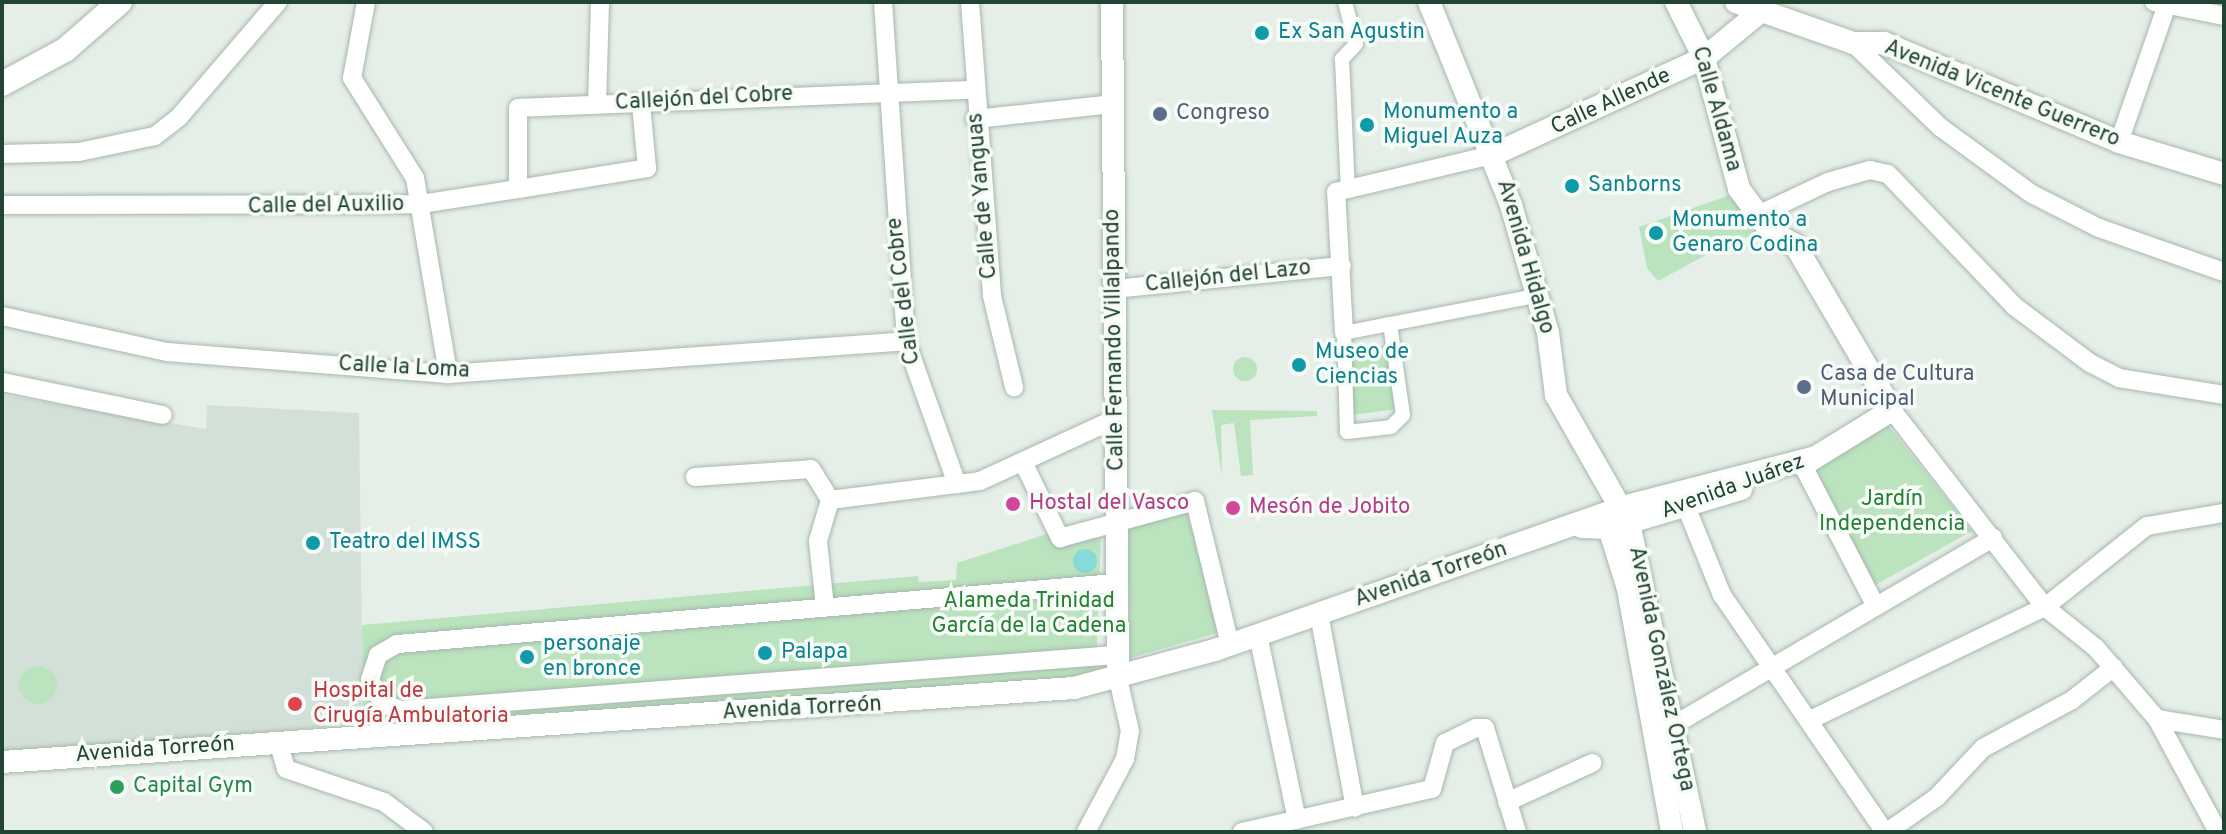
<!DOCTYPE html>
<html>
<head>
<meta charset="utf-8">
<style>
  body { margin:0 }
  #map { position:relative; width:2226px; height:834px; overflow:hidden; background:#e5efe8; font-family:Overpass,sans-serif }
  div>[style] { position:absolute }
  [style*='--x'] { left:calc(var(--x)*1px); top:calc(var(--y)*1px); width:calc(var(--w)*1px); rotate:calc(var(--a)*1deg) }
  .built>* { inset:0; background:#d3e0d7 }
  .green>* { inset:0; background:#bbe3be }
  .round { border-radius:50% }
  .water>* { inset:0; background:#87dad5 }
  .roads { filter:drop-shadow(0 0 2px #a6b8ae) drop-shadow(0 0 2px #a6b8ae) }
  .pedestrian>* { height:14px; margin:-7px; padding:0 7px; transform-origin:7px; border-radius:7px; background:#fff }
  .minor>* { height:18px; margin:-9px; padding:0 9px; transform-origin:9px; border-radius:9px; background:#fff }
  .tertiary>* { height:22px; margin:-11px; padding:0 11px; transform-origin:11px; border-radius:11px; background:#fff }
  .secondary>* { height:24px; margin:-12px; padding:0 12px; transform-origin:12px; border-radius:12px; background:#fff }
  .dots>* { width:22px; height:22px; translate:-50% -50%; box-sizing:border-box; border:4px solid #f6fbf7; border-radius:50% }
  span { translate:-50% -50%; white-space:nowrap; text-align:center; line-height:1.15; -webkit-text-stroke:7px #f6fbf7; paint-order:stroke }
  .culture-label { font-size:22px; color:#0d838f }
  .left { translate:0 -50%; text-align:left }
  .street-label { font-size:22px; color:#214433 }
  .service-label { font-size:22px; color:#4e5e75 }
  .park-label { font-size:22px; color:#268035 }
  .hotel-label { font-size:22px; color:#b23c85 }
  .health-label { font-size:22px; color:#be3a42 }
  .leisure-label { font-size:22px; color:#27864d }
  .frame { position:absolute; inset:0; border:4px solid #214433; pointer-events:none }
</style>
</head>
<body>
<div id="map">
  <div class="built">
    <div style="clip-path:polygon(2px 395px,206px 429px,207px 405px,359px 413px,363px 724px,2px 752px)"></div>
  </div>
  <div class="green">
    <div style="clip-path:polygon(1730px 195px,1766px 236px,1737px 238px,1658px 281px,1647px 268px,1639px 227px)"></div>
    <div style="clip-path:polygon(1389px 345px,1399px 409px,1351px 415px,1345px 348px)"></div>
    <div class="round" style="left:1233px;top:357px;width:24px;height:24px"></div>
    <div style="clip-path:polygon(1212px 410px,1317px 411px,1317px 416px,1250px 420px,1253px 475px,1241px 476px,1234px 423px,1221px 425px,1222px 477px)"></div>
    <div style="clip-path:polygon(1888px 425px,1972px 531px,1872px 587px,1814px 471px)"></div>
    <div style="clip-path:polygon(1186px 509px,1220px 632px,1130px 658px,1127px 524px)"></div>
    <div style="clip-path:polygon(1101px 532px,1096px 669px,1076px 680px,363px 724px,362px 625px,918px 576px,919px 582px,956px 580px,957px 563px,1047px 534px,1059px 544px)"></div>
    <div class="round" style="left:19px;top:666px;width:38px;height:38px"></div>
  </div>
  <div class="water">
    <div class="round" style="left:1073px;top:549px;width:24px;height:24px"></div>
  </div>
  <div class="roads">
    <div class="pedestrian">
      <div style="--x:1345;--y:2;--w:43;--a:75.3"></div>
      <div style="--x:1356;--y:44;--w:21;--a:133"></div>
      <div style="--x:1342;--y:59;--w:130;--a:87.4"></div>
      <div style="--x:1390;--y:324;--w:92;--a:81.9"></div>
      <div style="--x:1403;--y:415;--w:17;--a:135"></div>
      <div style="--x:1391;--y:427;--w:44;--a:173.5"></div>
      <div style="--x:1347;--y:432;--w:99;--a:-91.7"></div>
      <div style="--x:1344;--y:333;--w:47;--a:-11.1"></div>
      <div style="--x:1390;--y:324;--w:148;--a:-10.9"></div>
    </div>
    <div class="minor">
      <div style="--x:366;--y:2;--w:77;--a:100.4"></div>
      <div style="--x:352;--y:78;--w:118;--a:57.8"></div>
      <div style="--x:415;--y:178;--w:199;--a:80.4"></div>
      <div style="--x:883;--y:2;--w:340;--a:86.1"></div>
      <div style="--x:906;--y:341;--w:152;--a:70.4"></div>
      <div style="--x:970;--y:2;--w:295;--a:85.7"></div>
      <div style="--x:992;--y:296;--w:94;--a:76.4"></div>
      <div style="--x:2154;--y:2;--w:71;--a:11.3"></div>
      <div style="--x:1853;--y:43;--w:121;--a:44"></div>
      <div style="--x:1940;--y:127;--w:114;--a:36.1"></div>
      <div style="--x:2032;--y:194;--w:75;--a:26.9"></div>
      <div style="--x:2099;--y:228;--w:133;--a:19.4"></div>
      <div style="--x:597;--y:104;--w:102;--a:-88.3"></div>
      <div style="--x:975;--y:119;--w:138;--a:-6.2"></div>
      <div style="--x:2119;--y:142;--w:148;--a:-70.7"></div>
      <div style="--x:2;--y:154;--w:77;--a:-1.5"></div>
      <div style="--x:79;--y:152;--w:78;--a:-11.9"></div>
      <div style="--x:155;--y:136;--w:31;--a:-38"></div>
      <div style="--x:179;--y:117;--w:152;--a:-49.3"></div>
      <div style="--x:518;--y:189;--w:81;--a:-90"></div>
      <div style="--x:518;--y:108;--w:455;--a:-2.3"></div>
      <div style="--x:2;--y:205;--w:419;--a:-0.1"></div>
      <div style="--x:421;--y:204;--w:98;--a:-8.8"></div>
      <div style="--x:518;--y:189;--w:131;--a:-9.2"></div>
      <div style="--x:647;--y:168;--w:64;--a:-95.4"></div>
      <div style="--x:1758;--y:215;--w:77;--a:-25.2"></div>
      <div style="--x:1828;--y:182;--w:44;--a:-15.9"></div>
      <div style="--x:1870;--y:170;--w:18;--a:13"></div>
      <div style="--x:1888;--y:174;--w:182;--a:46.3"></div>
      <div style="--x:2014;--y:306;--w:95;--a:36.9"></div>
      <div style="--x:2090;--y:363;--w:33;--a:27"></div>
      <div style="--x:2119;--y:378;--w:106;--a:9.2"></div>
      <div style="--x:1115;--y:289;--w:228;--a:-5.8"></div>
      <div style="--x:2;--y:316;--w:169;--a:12.3"></div>
      <div style="--x:167;--y:352;--w:282;--a:4.5"></div>
      <div style="--x:448;--y:374;--w:459;--a:-4.1"></div>
      <div style="--x:1344;--y:333;--w:141;--a:-93.2"></div>
      <div style="--x:1336;--y:192;--w:163;--a:-13.4"></div>
      <div style="--x:2;--y:382;--w:164;--a:11.6"></div>
      <div style="--x:1892;--y:410;--w:249;--a:52.2"></div>
      <div style="--x:2045;--y:607;--w:65;--a:38.8"></div>
      <div style="--x:2096;--y:648;--w:94;--a:49.3"></div>
      <div style="--x:2157;--y:719;--w:128;--a:61.6"></div>
      <div style="--x:1800;--y:460;--w:161;--a:62.6"></div>
      <div style="--x:1023;--y:462;--w:85;--a:64"></div>
      <div style="--x:1060;--y:538;--w:140;--a:-15.3"></div>
      <div style="--x:1195;--y:501;--w:148;--a:76.3"></div>
      <div style="--x:695;--y:477;--w:116;--a:-3.9"></div>
      <div style="--x:811;--y:469;--w:36;--a:58"></div>
      <div style="--x:830;--y:500;--w:151;--a:-7.2"></div>
      <div style="--x:980;--y:481;--w:149;--a:-24.7"></div>
      <div style="--x:1687;--y:509;--w:93;--a:67.9"></div>
      <div style="--x:1722;--y:595;--w:288;--a:55.5"></div>
      <div style="--x:1115;--y:583;--w:721;--a:175.14"></div>
      <div style="--x:397;--y:644;--w:22;--a:150"></div>
      <div style="--x:378;--y:655;--w:26;--a:108"></div>
      <div style="--x:370;--y:680;--w:27;--a:62"></div>
      <div style="--x:383;--y:704;--w:20;--a:18"></div>
      <div style="--x:402;--y:710;--w:715;--a:-4.41"></div>
      <div style="--x:825;--y:607;--w:66;--a:-96.1"></div>
      <div style="--x:818;--y:541;--w:43;--a:-73.7"></div>
      <div style="--x:1319;--y:614;--w:197;--a:79.5"></div>
      <div style="--x:1258;--y:635;--w:189;--a:78.1"></div>
      <div style="--x:1812;--y:719;--w:259;--a:-25.7"></div>
      <div style="--x:2045;--y:607;--w:130;--a:-38.5"></div>
      <div style="--x:2147;--y:526;--w:78;--a:-9.6"></div>
      <div style="--x:2157;--y:719;--w:68;--a:9.3"></div>
      <div style="--x:1662;--y:732;--w:384;--a:-30.4"></div>
      <div style="--x:278;--y:741;--w:29;--a:74"></div>
      <div style="--x:286;--y:769;--w:103;--a:18.6"></div>
      <div style="--x:384;--y:802;--w:50;--a:36.9"></div>
      <div style="--x:1507;--y:802;--w:94;--a:-24.6"></div>
      <div style="--x:1086;--y:832;--w:83;--a:-61.9"></div>
      <div style="--x:1125;--y:759;--w:28;--a:-80"></div>
      <div style="--x:1130;--y:731;--w:53;--a:-103"></div>
      <div style="--x:1242;--y:832;--w:195;--a:-12.8"></div>
      <div style="--x:1432;--y:789;--w:48;--a:-74.2"></div>
      <div style="--x:1445;--y:743;--w:34;--a:-26"></div>
      <div style="--x:1476;--y:728;--w:9;--a:0"></div>
      <div style="--x:1485;--y:728;--w:109;--a:72.9"></div>
      <div style="--x:1887;--y:832;--w:61;--a:-35"></div>
      <div style="--x:1937;--y:797;--w:67;--a:-46.8"></div>
      <div style="--x:1983;--y:748;--w:101;--a:-28.3"></div>
      <div style="--x:2072;--y:700;--w:53;--a:-38.2"></div>
    </div>
    <div class="tertiary">
      <div style="--x:1112;--y:2;--w:677;--a:89.49"></div>
      <div style="--x:1429;--y:2;--w:219;--a:68"></div>
      <div style="--x:1511;--y:205;--w:133;--a:73.9"></div>
      <div style="--x:1548;--y:333;--w:63;--a:82.6"></div>
      <div style="--x:1556;--y:395;--w:147;--a:60.3"></div>
      <div style="--x:1629;--y:523;--w:316;--a:77.9"></div>
      <div style="--x:1676;--y:2;--w:63;--a:63.4"></div>
      <div style="--x:1704;--y:58;--w:136;--a:75"></div>
      <div style="--x:1739;--y:189;--w:54;--a:53.3"></div>
      <div style="--x:1771;--y:232;--w:27;--a:28"></div>
      <div style="--x:1795;--y:245;--w:191;--a:59.5"></div>
      <div style="--x:1892;--y:410;--w:105;--a:148.3"></div>
      <div style="--x:1736;--y:2;--w:124;--a:19.3"></div>
      <div style="--x:1853;--y:43;--w:31;--a:0"></div>
      <div style="--x:1884;--y:43;--w:255;--a:22.8"></div>
      <div style="--x:2119;--y:142;--w:110;--a:16.9"></div>
      <div style="--x:1495;--y:154;--w:230;--a:-24.7"></div>
      <div style="--x:1704;--y:58;--w:72;--a:-39.4"></div>
      <div style="--x:1605;--y:515;--w:77;--a:72.7"></div>
      <div style="--x:1628;--y:589;--w:247;--a:79.7"></div>
      <div style="--x:1582;--y:527;--w:28;--a:2"></div>
      <div style="--x:1610;--y:528;--w:137;--a:-16.6"></div>
      <div style="--x:2;--y:762;--w:1075;--a:-3.95"></div>
      <div style="--x:1074;--y:688;--w:146;--a:-15.1"></div>
      <div style="--x:1215;--y:650;--w:432;--a:-19.3"></div>
      <div style="--x:1623;--y:507;--w:196;--a:-14.5"></div>
    </div>
    <div class="secondary">
      <div style="--x:2;--y:84;--w:72;--a:-28.4"></div>
      <div style="--x:65;--y:50;--w:73;--a:-41.1"></div>
    </div>
  </div>
  <div class="dots">
    <div style="left:1262px;top:33px;background:#0f9aa8"></div>
    <div style="left:1160px;top:114px;background:#5c6f8a"></div>
    <div style="left:1367px;top:125px;background:#0f9aa8"></div>
    <div style="left:1572px;top:186px;background:#0f9aa8"></div>
    <div style="left:1656px;top:233px;background:#0f9aa8"></div>
    <div style="left:1299px;top:365px;background:#0f9aa8"></div>
    <div style="left:1804px;top:387px;background:#5c6f8a"></div>
    <div style="left:1013px;top:504px;background:#d1479c"></div>
    <div style="left:1233px;top:508px;background:#d1479c"></div>
    <div style="left:313px;top:543px;background:#0f9aa8"></div>
    <div style="left:765px;top:653px;background:#0f9aa8"></div>
    <div style="left:527px;top:657px;background:#0f9aa8"></div>
    <div style="left:295px;top:704px;background:#e0444e"></div>
    <div style="left:117px;top:787px;background:#2e9e5b"></div>
  </div>
  <div class="culture-label">
    <span class="left" style="left:1278px;top:33px">Ex San Agustin</span>
    <span class="left" style="left:1383px;top:125px">Monumento a<br>Miguel Auza</span>
    <span class="left" style="left:1588px;top:186px">Sanborns</span>
    <span class="left" style="left:1672px;top:233px">Monumento a<br>Genaro Codina</span>
    <span class="left" style="left:1315px;top:365px">Museo de<br>Ciencias</span>
    <span class="left" style="left:329px;top:543px">Teatro del IMSS</span>
    <span class="left" style="left:543px;top:657px">personaje<br>en bronce</span>
    <span class="left" style="left:781px;top:653px">Palapa</span>
  </div>
  <div class="street-label">
    <span style="left:2002px;top:94px;rotate:22deg">Avenida Vicente Guerrero</span>
    <span style="left:704px;top:99px;rotate:-3deg">Callejón del Cobre</span>
    <span style="left:1611px;top:102px;rotate:-25deg">Calle Allende</span>
    <span style="left:1716px;top:109px;rotate:74deg">Calle Aldama</span>
    <span style="left:983px;top:196px;rotate:-95deg">Calle de Yanguas</span>
    <span style="left:326px;top:206px;rotate:-1deg">Calle del Auxilio</span>
    <span style="left:1525px;top:257px;rotate:74deg">Avenida Hidalgo</span>
    <span style="left:1228px;top:277px;rotate:-6deg">Callejón del Lazo</span>
    <span style="left:904px;top:291px;rotate:-97deg">Calle del Cobre</span>
    <span style="left:1115px;top:340px;rotate:-91deg">Calle Fernando Villalpando</span>
    <span style="left:404px;top:368px;rotate:3deg">Calle la Loma</span>
    <span style="left:1733px;top:487px;rotate:-20deg">Avenida Juárez</span>
    <span style="left:1431px;top:575px;rotate:-19deg">Avenida Torreón</span>
    <span style="left:1661px;top:669px;rotate:78deg">Avenida González Ortega</span>
    <span style="left:802px;top:709px;rotate:-3deg">Avenida Torreón</span>
    <span style="left:155px;top:750px;rotate:-4deg">Avenida Torreón</span>
  </div>
  <div class="service-label">
    <span class="left" style="left:1176px;top:114px">Congreso</span>
    <span class="left" style="left:1820px;top:387px">Casa de Cultura<br>Municipal</span>
  </div>
  <div class="park-label">
    <span style="left:1892px;top:512px">Jardín<br>Independencia</span>
    <span style="left:1029px;top:614px">Alameda Trinidad<br>García de la Cadena</span>
  </div>
  <div class="hotel-label">
    <span class="left" style="left:1029px;top:504px">Hostal del Vasco</span>
    <span class="left" style="left:1249px;top:508px">Mesón de Jobito</span>
  </div>
  <div class="health-label">
    <span class="left" style="left:313px;top:704px">Hospital de<br>Cirugía Ambulatoria</span>
  </div>
  <div class="leisure-label">
    <span class="left" style="left:133px;top:787px">Capital Gym</span>
  </div>
  <div class="frame"></div>
</div>
</body>
</html>
